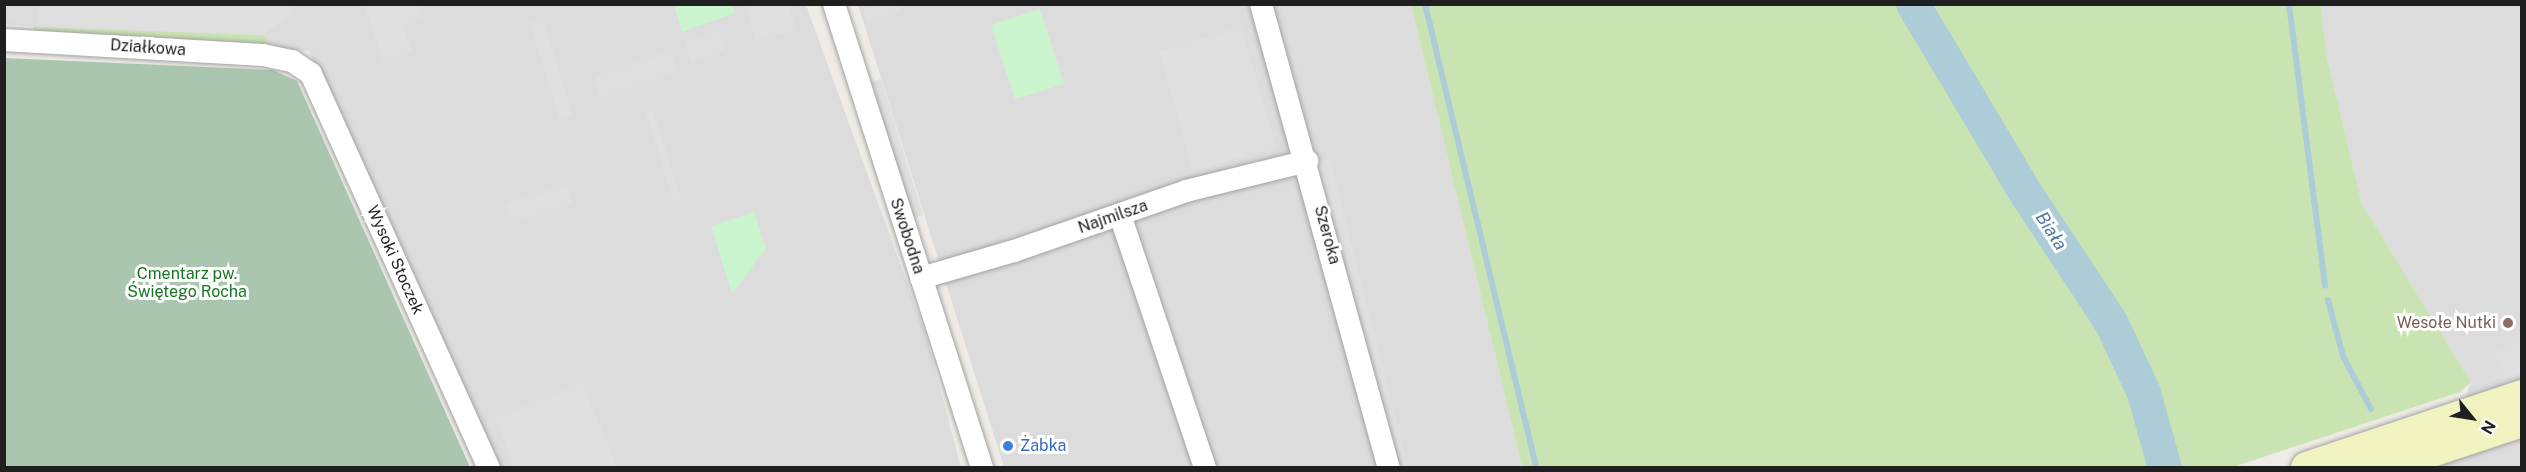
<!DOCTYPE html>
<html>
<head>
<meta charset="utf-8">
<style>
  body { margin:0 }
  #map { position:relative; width:2526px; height:472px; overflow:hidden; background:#efece7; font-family:"Public Sans",sans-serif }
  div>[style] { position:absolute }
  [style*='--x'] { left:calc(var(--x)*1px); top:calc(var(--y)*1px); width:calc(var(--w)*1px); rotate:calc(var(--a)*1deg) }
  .residential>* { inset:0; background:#dddcdc }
  .grass>* { inset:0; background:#c9e4b2 }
  .cemetery>* { inset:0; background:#aac6af }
  .park>* { inset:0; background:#c9f4cd }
  .parking>* { inset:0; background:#dfdfdf }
  .stream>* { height:6px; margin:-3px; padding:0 3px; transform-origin:3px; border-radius:3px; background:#accdd8 }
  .river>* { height:34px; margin:-17px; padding:0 17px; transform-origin:17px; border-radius:17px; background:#accdd8 }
  .roads { filter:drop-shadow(0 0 2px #a3a3a3) drop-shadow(0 0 2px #a3a3a3) }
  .street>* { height:22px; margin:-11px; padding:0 11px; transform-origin:11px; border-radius:11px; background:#fff }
  .secondary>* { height:32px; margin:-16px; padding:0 16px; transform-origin:16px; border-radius:16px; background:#f0f3c0 }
  .dots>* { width:16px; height:16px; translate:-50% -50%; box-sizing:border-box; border:3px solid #fff; border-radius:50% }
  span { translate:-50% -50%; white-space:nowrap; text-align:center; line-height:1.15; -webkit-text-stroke:6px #fff; paint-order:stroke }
  .street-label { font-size:16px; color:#1f1f1f }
  .park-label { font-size:16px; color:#177421 }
  .education-label { font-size:16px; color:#785e54 }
  .right { translate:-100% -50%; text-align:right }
  .shop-label { font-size:16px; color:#366cbe }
  .left { translate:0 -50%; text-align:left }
  .water-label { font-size:18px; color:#52779f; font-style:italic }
  .frame { position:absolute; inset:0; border:6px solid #1f1f1f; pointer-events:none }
  .north { position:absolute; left:2442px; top:388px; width:60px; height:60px; -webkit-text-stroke:4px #fff; paint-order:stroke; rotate:120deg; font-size:16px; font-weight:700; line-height:24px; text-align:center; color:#1f1f1f }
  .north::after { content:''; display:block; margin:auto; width:21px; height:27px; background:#1f1f1f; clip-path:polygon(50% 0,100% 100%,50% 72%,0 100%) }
</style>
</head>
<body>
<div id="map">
  <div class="residential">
    <div style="clip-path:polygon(4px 5px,806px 5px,925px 332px,961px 467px,498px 467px,309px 51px,5px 24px)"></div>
    <div style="clip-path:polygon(858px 5px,1411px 5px,1522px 467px,1004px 467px)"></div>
    <div style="clip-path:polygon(2321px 5px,2521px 5px,2521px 467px,2441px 467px,2471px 382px,2362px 204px,2327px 58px)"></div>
  </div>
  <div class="grass">
    <div style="clip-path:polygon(1411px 5px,2321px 5px,2327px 58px,2362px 204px,2471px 382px,2460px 392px,2233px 467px,1522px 467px)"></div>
    <div style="clip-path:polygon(33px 27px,263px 35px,267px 41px,263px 46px,33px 31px)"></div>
  </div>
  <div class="cemetery">
    <div style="clip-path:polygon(5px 58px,273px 70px,297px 81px,470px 467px,5px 467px)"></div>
  </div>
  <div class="park">
    <div style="clip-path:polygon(674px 5px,732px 5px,735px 13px,682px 32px)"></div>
    <div style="clip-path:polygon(1040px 9px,1064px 84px,1015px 99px,991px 25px)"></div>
    <div style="clip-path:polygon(754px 212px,766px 248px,732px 294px,711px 226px)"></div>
  </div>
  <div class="parking">
    <div style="clip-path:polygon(290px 4px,293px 13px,263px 35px,37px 27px,38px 10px,44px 5px)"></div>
    <div style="clip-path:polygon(364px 5px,418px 5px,423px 18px,403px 25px,412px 51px,383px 61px)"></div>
    <div style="clip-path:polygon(747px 5px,788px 5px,796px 29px,756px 41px)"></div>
    <div style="clip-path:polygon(899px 5px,901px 10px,868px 22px,863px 8px)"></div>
    <div style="clip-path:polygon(543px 19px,573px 116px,560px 120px,530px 23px)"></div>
    <div style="clip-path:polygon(1241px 27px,1276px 147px,1193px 171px,1159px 51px)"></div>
    <div style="clip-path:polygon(719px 30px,725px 49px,691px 62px,685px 43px)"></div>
    <div style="clip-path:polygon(670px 51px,678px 71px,601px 98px,594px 78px)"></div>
    <div style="clip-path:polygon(881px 79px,923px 215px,912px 218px,870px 82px)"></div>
    <div style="clip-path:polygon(653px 110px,681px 199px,674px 202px,646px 113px)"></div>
    <div style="clip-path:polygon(1330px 159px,1408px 467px,1389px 467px,1307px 161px)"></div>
    <div style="clip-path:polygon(567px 184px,573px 203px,512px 222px,506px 204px)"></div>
    <div style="clip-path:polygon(2521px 342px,2521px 374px,2507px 379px,2494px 353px)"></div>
    <div style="clip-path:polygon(582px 382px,617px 467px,515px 467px,495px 418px)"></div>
  </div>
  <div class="stream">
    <div style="--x:1425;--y:4;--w:477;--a:76.5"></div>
    <div style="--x:2289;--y:4;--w:284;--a:82.7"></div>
    <div style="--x:2328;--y:300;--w:58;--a:75"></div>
    <div style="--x:2343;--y:356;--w:60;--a:62.2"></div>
  </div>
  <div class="river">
    <div style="--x:1913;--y:4;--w:222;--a:59.2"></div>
    <div style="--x:2027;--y:195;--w:154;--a:56.6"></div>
    <div style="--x:2112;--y:324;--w:76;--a:65.1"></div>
    <div style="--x:2144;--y:393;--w:78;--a:74.4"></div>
  </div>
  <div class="roads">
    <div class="street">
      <div style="--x:834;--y:4;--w:487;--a:72.3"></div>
      <div style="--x:1261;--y:4;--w:481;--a:74.6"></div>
      <div style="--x:4;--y:40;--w:259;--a:3.3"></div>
      <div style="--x:263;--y:55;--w:30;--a:12"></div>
      <div style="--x:292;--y:61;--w:23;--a:34"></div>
      <div style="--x:311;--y:74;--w:432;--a:65.7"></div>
      <div style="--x:1120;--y:215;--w:267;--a:71.4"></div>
      <div style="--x:921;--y:278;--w:97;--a:-16.2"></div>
      <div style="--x:1014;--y:251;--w:182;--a:-19.2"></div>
      <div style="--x:1186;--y:191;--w:125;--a:-13.9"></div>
    </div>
    <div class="secondary">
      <div style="--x:2307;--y:468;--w:227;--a:-18.5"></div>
      <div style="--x:2380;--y:468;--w:150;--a:-18.3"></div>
    </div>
  </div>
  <div class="dots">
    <div style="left:2508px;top:323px;background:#8d6e63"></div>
    <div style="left:1008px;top:446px;background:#3f7fe0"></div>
  </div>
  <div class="street-label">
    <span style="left:148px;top:48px;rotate:4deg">Działkowa</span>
    <span style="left:1113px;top:217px;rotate:-19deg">Najmilsza</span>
    <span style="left:1327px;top:235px;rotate:75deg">Szeroka</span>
    <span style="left:907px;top:236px;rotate:72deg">Swobodna</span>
    <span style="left:395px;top:260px;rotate:66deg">Wysoki Stoczek</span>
  </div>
  <div class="park-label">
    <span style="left:187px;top:283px">Cmentarz pw.<br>Świętego Rocha</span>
  </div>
  <div class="education-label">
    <span class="right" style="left:2496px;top:323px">Wesołe Nutki</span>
  </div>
  <div class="shop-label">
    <span class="left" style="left:1020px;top:446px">Żabka</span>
  </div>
  <div class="water-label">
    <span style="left:2051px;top:231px;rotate:57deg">Biała</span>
  </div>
  <div class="frame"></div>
  <div class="north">N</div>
</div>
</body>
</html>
